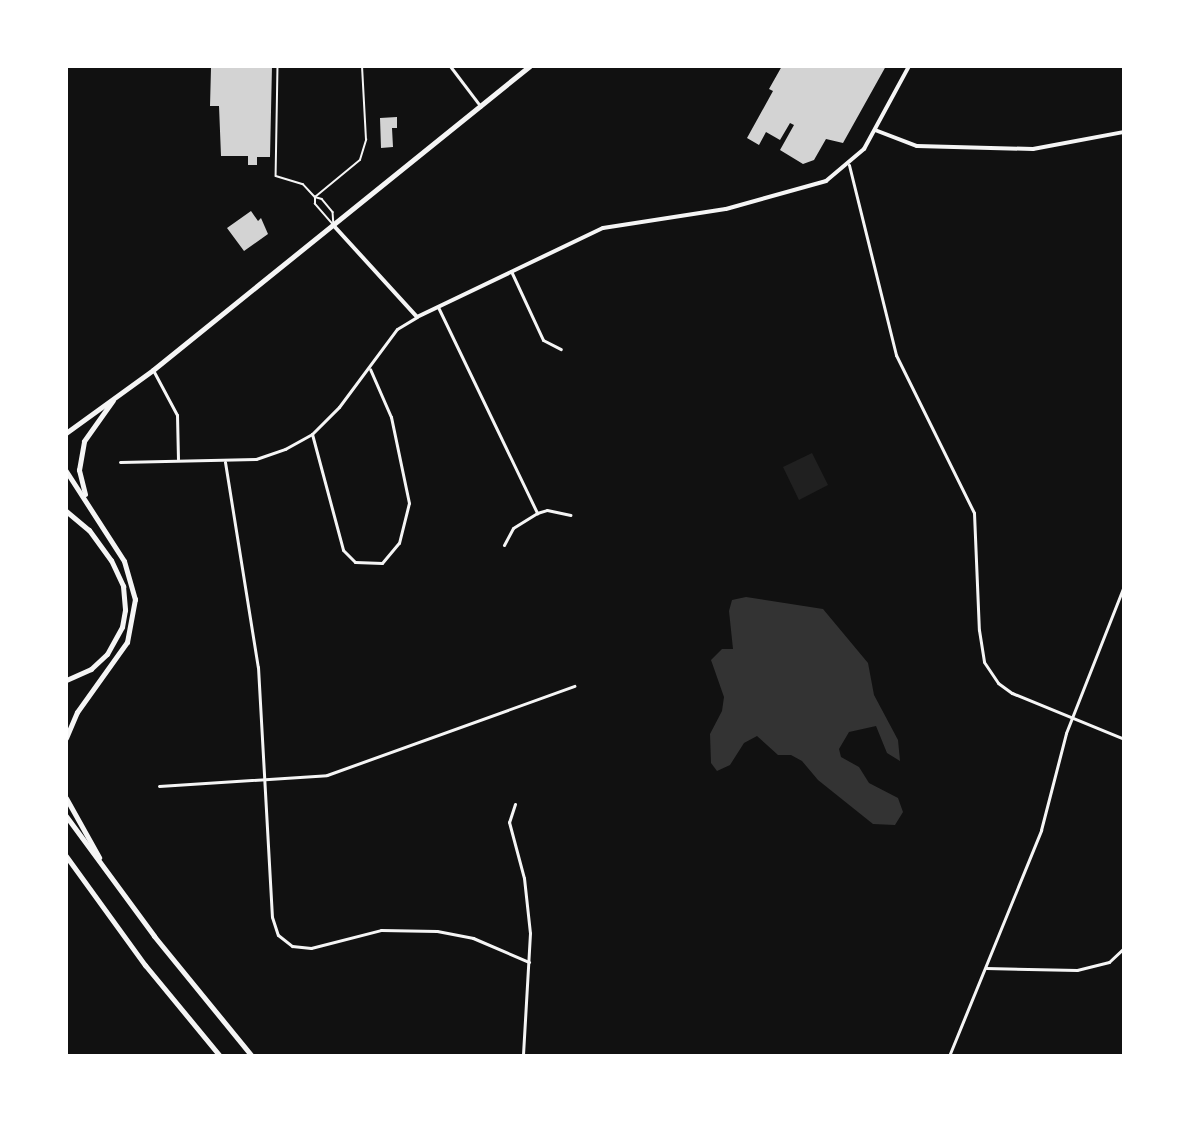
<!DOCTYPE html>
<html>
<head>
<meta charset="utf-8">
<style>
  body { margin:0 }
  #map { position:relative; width:1190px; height:1122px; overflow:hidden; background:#111; font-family:Helvetica,sans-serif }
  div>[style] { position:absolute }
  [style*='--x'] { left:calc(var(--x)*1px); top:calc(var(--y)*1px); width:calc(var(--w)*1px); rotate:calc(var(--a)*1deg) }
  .green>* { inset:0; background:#202020 }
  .water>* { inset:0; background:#333 }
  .building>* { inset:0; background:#d3d3d3 }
  .service>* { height:1.5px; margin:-0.75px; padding:0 0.75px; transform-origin:0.75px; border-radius:0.75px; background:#f5f5f5 }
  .minor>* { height:3px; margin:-1.5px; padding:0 1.5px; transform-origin:1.5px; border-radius:1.5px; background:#f5f5f5 }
  .tertiary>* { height:4px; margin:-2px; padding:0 2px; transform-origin:2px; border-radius:2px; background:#f5f5f5 }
  .primary>* { height:4.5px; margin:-2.25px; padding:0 2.25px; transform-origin:2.25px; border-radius:2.25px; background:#f5f5f5 }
  .motorway>* { height:5px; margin:-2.5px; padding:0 2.5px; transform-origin:2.5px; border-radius:2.5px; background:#f5f5f5 }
  span { translate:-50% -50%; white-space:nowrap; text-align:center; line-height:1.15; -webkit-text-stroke:5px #fff; paint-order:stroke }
  .frame { position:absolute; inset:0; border:68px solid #fff; pointer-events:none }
</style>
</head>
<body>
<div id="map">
  <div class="green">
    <div style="clip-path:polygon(812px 453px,828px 485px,799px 500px,783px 467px)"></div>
  </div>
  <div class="water">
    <div style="clip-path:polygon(746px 597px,823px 609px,868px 663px,874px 695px,898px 740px,900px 761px,887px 753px,876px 726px,849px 732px,839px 749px,841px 757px,859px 767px,869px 783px,898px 798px,903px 812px,895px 825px,873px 824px,818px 780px,802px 761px,791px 755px,778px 755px,757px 736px,744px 743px,730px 765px,717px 771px,711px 763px,710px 734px,722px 711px,724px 697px,711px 660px,722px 649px,733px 649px,729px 611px,732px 600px)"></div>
  </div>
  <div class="building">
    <div style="clip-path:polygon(219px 66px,272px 66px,270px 157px,257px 157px,257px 165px,248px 165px,248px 156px,221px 156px,219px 106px,210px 106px,211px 68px)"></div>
    <div style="clip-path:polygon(782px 66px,886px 66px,843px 143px,826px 139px,814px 160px,803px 164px,780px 150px,794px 125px,790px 123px,780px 140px,766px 132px,759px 145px,747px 138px,773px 91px,769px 89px)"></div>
    <div style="clip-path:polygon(397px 117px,397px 128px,392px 128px,393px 147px,381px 148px,380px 118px)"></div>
    <div style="clip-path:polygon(251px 211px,258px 221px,261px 218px,268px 234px,244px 251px,227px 228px)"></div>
  </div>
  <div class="service">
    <div style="--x:278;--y:66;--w:110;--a:91"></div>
    <div style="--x:276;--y:176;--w:28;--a:17"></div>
    <div style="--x:303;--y:184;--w:18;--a:47"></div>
    <div style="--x:315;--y:197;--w:58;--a:-39.4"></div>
    <div style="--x:360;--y:160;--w:21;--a:-73"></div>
    <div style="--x:366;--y:140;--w:74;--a:-93.1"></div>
    <div style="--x:315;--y:197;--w:7;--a:16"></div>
    <div style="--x:322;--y:199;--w:17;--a:50"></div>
    <div style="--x:333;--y:212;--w:14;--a:86"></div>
    <div style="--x:334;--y:226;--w:29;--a:-131"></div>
    <div style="--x:315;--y:204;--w:7;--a:-90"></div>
  </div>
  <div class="minor">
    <div style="--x:450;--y:66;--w:51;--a:52.9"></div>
    <div style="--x:849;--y:165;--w:196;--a:76.1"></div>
    <div style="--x:896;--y:355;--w:176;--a:63.7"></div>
    <div style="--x:974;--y:513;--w:117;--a:87.6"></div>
    <div style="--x:979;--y:630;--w:32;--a:81"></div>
    <div style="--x:984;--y:662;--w:25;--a:56"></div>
    <div style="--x:998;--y:683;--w:17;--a:36"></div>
    <div style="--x:1012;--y:693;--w:121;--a:22.3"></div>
    <div style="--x:511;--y:271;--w:76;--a:65.1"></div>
    <div style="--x:543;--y:340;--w:20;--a:27"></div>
    <div style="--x:438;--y:307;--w:229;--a:64.3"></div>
    <div style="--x:153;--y:370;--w:51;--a:61.9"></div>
    <div style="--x:177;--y:415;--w:44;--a:88.7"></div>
    <div style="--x:312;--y:434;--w:120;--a:75"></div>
    <div style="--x:343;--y:550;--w:17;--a:45"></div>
    <div style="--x:355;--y:562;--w:27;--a:2"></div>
    <div style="--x:382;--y:563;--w:26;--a:-50"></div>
    <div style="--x:399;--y:543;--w:41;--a:-76"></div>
    <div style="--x:409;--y:503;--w:88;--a:-101.8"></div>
    <div style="--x:391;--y:417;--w:52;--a:-113.6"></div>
    <div style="--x:120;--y:462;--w:136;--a:-1.3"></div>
    <div style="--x:256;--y:459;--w:31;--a:-19"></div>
    <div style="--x:285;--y:449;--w:31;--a:-29"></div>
    <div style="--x:312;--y:434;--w:38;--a:-45"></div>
    <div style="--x:339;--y:407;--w:97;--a:-53.4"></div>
    <div style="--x:397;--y:329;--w:23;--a:-31"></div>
    <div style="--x:225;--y:462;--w:208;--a:80.9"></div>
    <div style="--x:258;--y:667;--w:250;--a:86.8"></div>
    <div style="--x:272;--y:917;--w:19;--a:72"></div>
    <div style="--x:278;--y:935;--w:18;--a:38"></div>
    <div style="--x:292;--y:946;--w:19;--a:6"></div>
    <div style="--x:311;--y:948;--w:72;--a:-14.4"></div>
    <div style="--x:381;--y:930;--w:56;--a:1"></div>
    <div style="--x:437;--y:931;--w:37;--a:11"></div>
    <div style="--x:473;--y:938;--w:61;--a:23.2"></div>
    <div style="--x:504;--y:545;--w:19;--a:-62"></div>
    <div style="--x:513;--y:528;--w:28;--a:-32"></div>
    <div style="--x:537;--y:513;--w:10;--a:-17"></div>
    <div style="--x:547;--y:510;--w:24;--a:12"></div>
    <div style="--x:159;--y:786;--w:168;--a:-3.7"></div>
    <div style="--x:327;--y:775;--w:263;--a:-19.8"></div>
    <div style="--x:515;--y:804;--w:19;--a:108"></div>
    <div style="--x:509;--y:822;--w:58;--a:75"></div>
    <div style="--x:524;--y:878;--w:55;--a:83.8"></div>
    <div style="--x:530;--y:933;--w:123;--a:93.3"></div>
    <div style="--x:986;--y:968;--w:91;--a:1.3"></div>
    <div style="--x:1077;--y:970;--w:33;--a:-14"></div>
    <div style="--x:1109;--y:962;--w:21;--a:-43"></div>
    <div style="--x:949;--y:1056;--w:244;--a:-67.8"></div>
    <div style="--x:1041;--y:830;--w:100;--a:-75.5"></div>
    <div style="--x:1066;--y:733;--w:158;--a:-68.5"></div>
  </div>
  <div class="tertiary">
    <div style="--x:875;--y:130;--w:45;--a:20.9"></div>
    <div style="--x:917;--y:146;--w:116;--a:1.5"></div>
    <div style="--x:1033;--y:149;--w:93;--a:-10.6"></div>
    <div style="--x:334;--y:226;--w:123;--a:47.6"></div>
    <div style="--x:417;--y:317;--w:206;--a:-25.6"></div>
    <div style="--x:603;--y:228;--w:124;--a:-8.8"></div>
    <div style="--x:726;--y:209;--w:104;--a:-15.6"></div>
    <div style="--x:826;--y:181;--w:50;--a:-40.1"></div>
    <div style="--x:864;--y:149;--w:94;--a:-61.5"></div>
  </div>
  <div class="primary">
    <div style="--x:66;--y:433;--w:107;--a:-35.9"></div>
    <div style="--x:153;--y:370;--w:484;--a:-38.9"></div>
  </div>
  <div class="motorway">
    <div style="--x:66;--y:471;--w:107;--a:57.2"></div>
    <div style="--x:124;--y:561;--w:40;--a:74"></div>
    <div style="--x:135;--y:599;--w:44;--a:100.5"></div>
    <div style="--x:127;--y:642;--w:86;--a:125.5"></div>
    <div style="--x:77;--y:712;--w:28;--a:113"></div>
    <div style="--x:85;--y:494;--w:25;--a:-104"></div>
    <div style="--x:79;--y:470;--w:29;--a:-80"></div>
    <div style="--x:84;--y:441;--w:50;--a:-54.7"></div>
    <div style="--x:66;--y:511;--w:30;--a:40"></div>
    <div style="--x:89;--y:530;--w:37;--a:54"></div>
    <div style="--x:111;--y:560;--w:29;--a:65"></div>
    <div style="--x:123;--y:586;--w:24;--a:85"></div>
    <div style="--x:125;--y:610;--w:17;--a:100"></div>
    <div style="--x:122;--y:627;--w:31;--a:119"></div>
    <div style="--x:107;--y:654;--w:22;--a:137"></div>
    <div style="--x:91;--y:669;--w:27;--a:156"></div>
    <div style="--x:66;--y:798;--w:68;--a:60.8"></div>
    <div style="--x:66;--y:816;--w:149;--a:53.7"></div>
    <div style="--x:154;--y:936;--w:155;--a:50.8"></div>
    <div style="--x:66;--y:856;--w:135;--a:54.1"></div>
    <div style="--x:145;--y:965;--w:118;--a:50.5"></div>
  </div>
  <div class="frame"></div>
</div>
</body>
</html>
